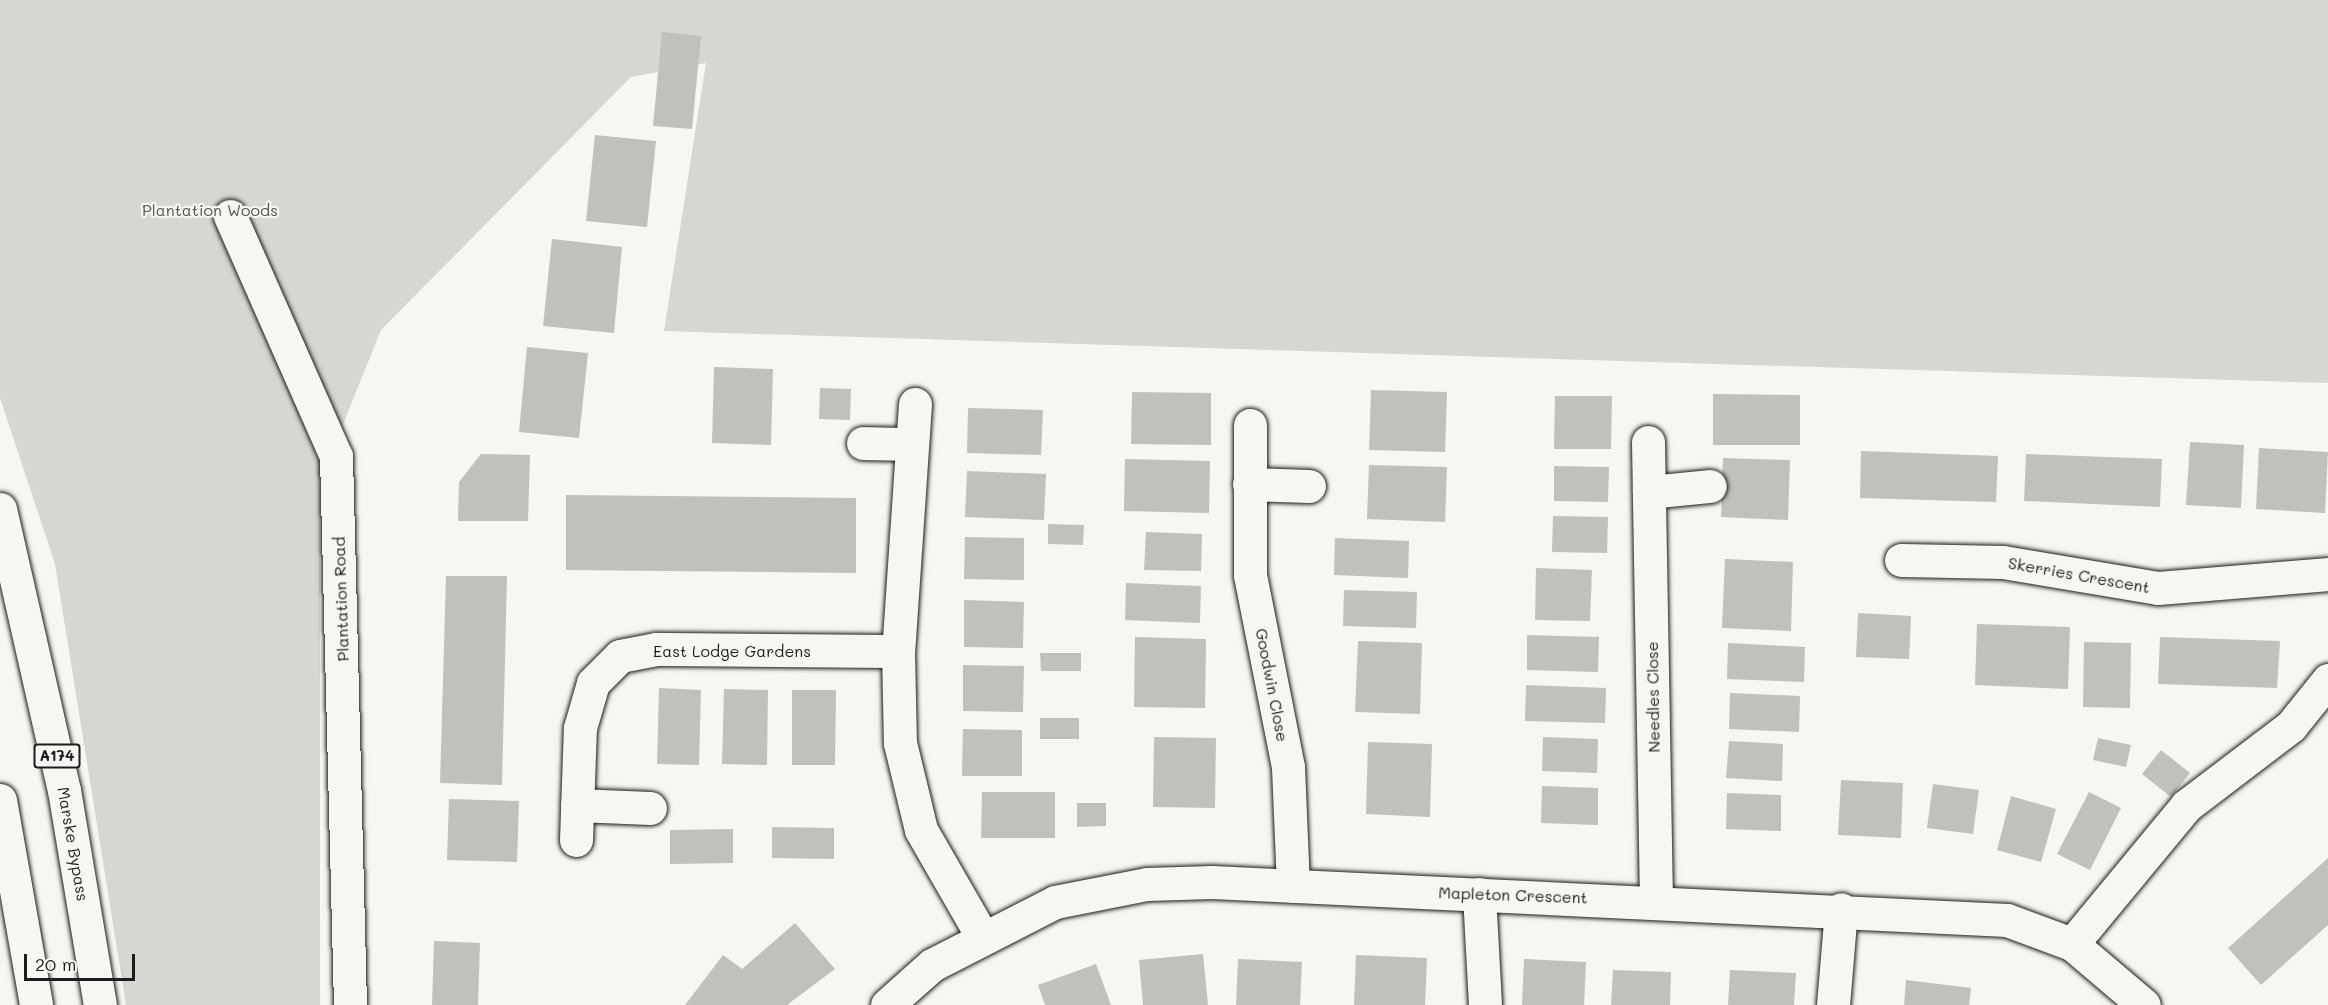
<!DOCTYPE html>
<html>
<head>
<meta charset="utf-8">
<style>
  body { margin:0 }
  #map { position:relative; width:2328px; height:1005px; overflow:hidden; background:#f6f6f2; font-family:Mali,sans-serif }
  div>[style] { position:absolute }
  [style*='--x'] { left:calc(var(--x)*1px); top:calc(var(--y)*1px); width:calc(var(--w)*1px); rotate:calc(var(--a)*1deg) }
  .green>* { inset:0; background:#d6d6d2 }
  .building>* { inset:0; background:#c0c0bd }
  .roads { filter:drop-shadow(0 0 2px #1c1c1c) drop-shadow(0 0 2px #1c1c1c) }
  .street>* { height:33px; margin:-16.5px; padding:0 16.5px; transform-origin:16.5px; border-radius:16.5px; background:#f6f6f2 }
  .primary>* { height:33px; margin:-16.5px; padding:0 16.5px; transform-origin:16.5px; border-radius:16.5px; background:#f6f6f2 }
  span { translate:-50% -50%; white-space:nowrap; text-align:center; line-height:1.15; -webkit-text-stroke:4.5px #f6f6f2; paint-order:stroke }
  .shield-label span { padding:2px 4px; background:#f6f6f2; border:2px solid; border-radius:4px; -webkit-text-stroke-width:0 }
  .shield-label { font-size:15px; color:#1c1c1c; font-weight:700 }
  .park-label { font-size:16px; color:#545453 }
  .street-label { font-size:16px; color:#1c1c1c }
  .scale { position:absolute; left:24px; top:954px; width:111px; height:27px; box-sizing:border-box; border:3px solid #1c1c1c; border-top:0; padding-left:8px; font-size:18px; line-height:21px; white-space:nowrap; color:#1c1c1c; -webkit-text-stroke:4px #f6f6f2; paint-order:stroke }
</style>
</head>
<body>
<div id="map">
  <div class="green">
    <div style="clip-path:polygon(0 0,2328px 0,2328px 383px,664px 331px,706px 63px,631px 77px,381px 330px,320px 481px,320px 1005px,126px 1005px,55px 564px,0 398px)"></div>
  </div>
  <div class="building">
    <div style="clip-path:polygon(662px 32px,701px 36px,692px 129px,653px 126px)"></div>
    <div style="clip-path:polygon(595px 135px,656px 141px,647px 227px,586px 221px)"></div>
    <div style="clip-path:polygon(552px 239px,622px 247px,614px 333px,543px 326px)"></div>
    <div style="clip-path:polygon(527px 347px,588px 353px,579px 438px,519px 432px)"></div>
    <div style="clip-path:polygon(714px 367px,773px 369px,771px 445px,712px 443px)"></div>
    <div style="clip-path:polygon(820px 388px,851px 389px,850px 420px,819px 419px)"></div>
    <div style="clip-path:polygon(1371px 390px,1447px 392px,1445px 452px,1369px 450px)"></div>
    <div style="clip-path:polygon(1132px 392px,1211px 393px,1211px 445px,1131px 444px)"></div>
    <div style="clip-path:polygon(1713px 394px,1800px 395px,1800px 445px,1713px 445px)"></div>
    <div style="clip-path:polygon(1555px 396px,1612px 396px,1611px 449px,1554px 449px)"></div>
    <div style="clip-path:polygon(968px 408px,1043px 410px,1041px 455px,967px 453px)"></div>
    <div style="clip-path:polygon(2190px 442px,2244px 445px,2241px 508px,2186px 505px)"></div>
    <div style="clip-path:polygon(2259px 448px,2328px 452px,2325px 513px,2256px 509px)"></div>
    <div style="clip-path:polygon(1861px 451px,1998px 456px,1996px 502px,1860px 498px)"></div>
    <div style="clip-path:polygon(481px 454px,530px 455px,528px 521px,458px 521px,459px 482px)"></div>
    <div style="clip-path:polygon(2026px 454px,2162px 459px,2160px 507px,2024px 501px)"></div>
    <div style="clip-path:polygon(1723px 458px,1790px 460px,1788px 520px,1721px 517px)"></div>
    <div style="clip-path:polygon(1125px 459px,1210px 461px,1209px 513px,1124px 511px)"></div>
    <div style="clip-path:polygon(1369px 465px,1447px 467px,1445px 522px,1367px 519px)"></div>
    <div style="clip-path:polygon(1554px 466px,1609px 467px,1608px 502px,1554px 501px)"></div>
    <div style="clip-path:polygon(967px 471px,1046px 474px,1044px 520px,965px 517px)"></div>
    <div style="clip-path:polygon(566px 495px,856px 498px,856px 573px,566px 570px)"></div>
    <div style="clip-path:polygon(1553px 516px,1608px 517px,1607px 553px,1552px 552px)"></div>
    <div style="clip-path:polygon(1048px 524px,1084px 525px,1083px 545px,1048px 544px)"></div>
    <div style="clip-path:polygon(1146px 532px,1202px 534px,1201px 571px,1144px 570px)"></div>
    <div style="clip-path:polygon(965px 537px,1024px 538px,1024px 580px,964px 579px)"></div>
    <div style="clip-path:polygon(1335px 538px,1409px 541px,1408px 578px,1334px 575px)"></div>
    <div style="clip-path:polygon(1725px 559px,1793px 562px,1791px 631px,1722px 628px)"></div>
    <div style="clip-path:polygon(1536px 568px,1592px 570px,1590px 621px,1535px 620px)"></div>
    <div style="clip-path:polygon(446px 576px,507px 576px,502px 785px,440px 783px)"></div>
    <div style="clip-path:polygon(1126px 583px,1201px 586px,1200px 623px,1125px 620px)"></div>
    <div style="clip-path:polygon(1344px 590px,1417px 592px,1416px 628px,1343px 626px)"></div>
    <div style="clip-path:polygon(964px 600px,1024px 602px,1023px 648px,964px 647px)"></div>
    <div style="clip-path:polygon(1858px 613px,1911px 616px,1909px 659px,1856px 657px)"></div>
    <div style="clip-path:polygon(1977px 624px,2070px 627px,2068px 689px,1975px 685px)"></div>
    <div style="clip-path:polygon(1527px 635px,1599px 637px,1598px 672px,1527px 670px)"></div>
    <div style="clip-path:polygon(1135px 637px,1206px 639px,1205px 708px,1134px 707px)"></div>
    <div style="clip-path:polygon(2160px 637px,2280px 641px,2277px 688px,2158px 684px)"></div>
    <div style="clip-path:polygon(1358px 641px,1422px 643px,1420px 714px,1355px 712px)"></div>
    <div style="clip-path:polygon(2084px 642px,2131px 643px,2130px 708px,2083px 707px)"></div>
    <div style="clip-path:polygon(1728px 643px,1805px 647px,1804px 682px,1727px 679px)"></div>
    <div style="clip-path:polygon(1040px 653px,1081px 653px,1081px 671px,1041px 671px)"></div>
    <div style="clip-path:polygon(963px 665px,1024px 666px,1023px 712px,963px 711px)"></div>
    <div style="clip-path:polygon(1526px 685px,1606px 688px,1605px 723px,1525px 721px)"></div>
    <div style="clip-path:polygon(659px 688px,701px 690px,699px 765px,657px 764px)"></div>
    <div style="clip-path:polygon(724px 689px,768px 690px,767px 765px,722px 764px)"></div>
    <div style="clip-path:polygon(792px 690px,836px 690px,835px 765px,792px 765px)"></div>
    <div style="clip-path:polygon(1730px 693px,1800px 696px,1799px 732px,1729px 729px)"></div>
    <div style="clip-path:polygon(1040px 718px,1079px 718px,1079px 739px,1040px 739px)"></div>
    <div style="clip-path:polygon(963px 729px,1022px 730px,1022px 776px,962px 776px)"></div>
    <div style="clip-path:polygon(1154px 737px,1216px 738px,1215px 808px,1153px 807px)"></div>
    <div style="clip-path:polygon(1543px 737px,1598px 739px,1597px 773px,1542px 771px)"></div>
    <div style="clip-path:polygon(2098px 738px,2131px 745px,2126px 767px,2093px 760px)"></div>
    <div style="clip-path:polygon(1729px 741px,1783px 744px,1782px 781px,1726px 778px)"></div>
    <div style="clip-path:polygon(1368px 742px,1432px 744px,1430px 817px,1366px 814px)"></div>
    <div style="clip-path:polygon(2161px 750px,2190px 773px,2171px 797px,2142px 774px)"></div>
    <div style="clip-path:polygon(1841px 780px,1903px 783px,1901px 838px,1838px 835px)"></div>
    <div style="clip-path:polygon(1933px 784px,1979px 790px,1973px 834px,1927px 828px)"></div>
    <div style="clip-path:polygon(1542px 786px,1598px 788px,1598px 825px,1541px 823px)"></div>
    <div style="clip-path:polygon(982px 792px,1055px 792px,1055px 838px,981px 838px)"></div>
    <div style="clip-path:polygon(2089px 792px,2121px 808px,2090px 870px,2057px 854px)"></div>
    <div style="clip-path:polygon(1727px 793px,1781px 795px,1781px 831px,1726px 829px)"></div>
    <div style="clip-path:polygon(2011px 796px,2056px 809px,2041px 862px,1997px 850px)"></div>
    <div style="clip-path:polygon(449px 799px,519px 801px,517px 862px,447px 860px)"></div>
    <div style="clip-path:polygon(1077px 803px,1106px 803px,1106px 826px,1077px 827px)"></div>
    <div style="clip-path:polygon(772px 827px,834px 828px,834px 859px,772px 858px)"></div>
    <div style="clip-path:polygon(733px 829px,733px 863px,670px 864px,670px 830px)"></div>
    <div style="clip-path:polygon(2328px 858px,2328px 925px,2261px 985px,2228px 948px)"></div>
    <div style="clip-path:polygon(795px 923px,835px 969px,787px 1005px,685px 1005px,723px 955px,742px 969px)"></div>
    <div style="clip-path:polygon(434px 941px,480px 943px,478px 1005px,432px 1005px)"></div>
    <div style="clip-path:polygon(1203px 954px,1208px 1005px,1143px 1005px,1139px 960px)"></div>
    <div style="clip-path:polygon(1356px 955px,1427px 958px,1425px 1005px,1354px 1005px)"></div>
    <div style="clip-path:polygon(1238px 959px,1302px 962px,1300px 1005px,1236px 1005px)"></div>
    <div style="clip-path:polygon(1524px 959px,1586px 962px,1584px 1005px,1522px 1005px)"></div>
    <div style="clip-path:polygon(1096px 964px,1111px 1005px,1045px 1005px,1038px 985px)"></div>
    <div style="clip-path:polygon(1613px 970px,1671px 972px,1670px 1005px,1611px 1005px)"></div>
    <div style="clip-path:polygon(1730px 970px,1796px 973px,1794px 1005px,1728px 1005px)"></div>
    <div style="clip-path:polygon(1906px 980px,1971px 988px,1969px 1005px,1904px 1005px)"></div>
  </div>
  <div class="roads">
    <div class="street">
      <div style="--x:230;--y:216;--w:262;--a:66.2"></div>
      <div style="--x:336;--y:456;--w:549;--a:88.54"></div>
      <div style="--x:915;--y:404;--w:248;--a:93.9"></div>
      <div style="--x:898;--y:651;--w:92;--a:88.8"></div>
      <div style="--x:900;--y:743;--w:89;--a:76.4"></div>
      <div style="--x:921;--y:830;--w:122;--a:60.1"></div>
      <div style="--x:1250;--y:425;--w:150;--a:90"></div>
      <div style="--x:1250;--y:575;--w:196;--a:78.8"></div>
      <div style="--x:1288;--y:767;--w:119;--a:87.6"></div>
      <div style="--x:1648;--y:442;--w:459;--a:89"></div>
      <div style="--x:863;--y:443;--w:49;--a:1.2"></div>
      <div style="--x:1249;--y:484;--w:60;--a:1.9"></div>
      <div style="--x:1649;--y:492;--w:61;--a:-5.6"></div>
      <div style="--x:1901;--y:560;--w:102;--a:1.1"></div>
      <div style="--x:2003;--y:562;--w:157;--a:9.5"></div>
      <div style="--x:2158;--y:588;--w:171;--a:-4.7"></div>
      <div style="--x:577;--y:805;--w:73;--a:2.4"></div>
      <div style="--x:576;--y:840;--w:112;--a:-88"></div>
      <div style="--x:580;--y:728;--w:47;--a:-73.9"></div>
      <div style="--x:593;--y:683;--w:38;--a:-45"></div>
      <div style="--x:620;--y:656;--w:37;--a:-11"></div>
      <div style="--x:656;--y:649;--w:242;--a:0.5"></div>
      <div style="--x:1479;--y:894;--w:111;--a:86.9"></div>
      <div style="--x:2072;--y:944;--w:179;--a:-50.4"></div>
      <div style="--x:2186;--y:806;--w:132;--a:-37.3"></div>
      <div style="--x:2291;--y:726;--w:59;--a:-51.2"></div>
      <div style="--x:887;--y:1005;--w:60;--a:-41.6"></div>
      <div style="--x:932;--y:965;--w:138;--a:-27.1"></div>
      <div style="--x:1055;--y:902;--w:94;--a:-11.1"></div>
      <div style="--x:1147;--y:884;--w:65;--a:-1.8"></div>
      <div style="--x:1212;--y:882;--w:796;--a:2.74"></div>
      <div style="--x:2007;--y:920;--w:69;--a:20.3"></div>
      <div style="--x:2072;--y:944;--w:94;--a:40.3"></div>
      <div style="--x:1833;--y:1005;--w:96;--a:-85.2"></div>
    </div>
    <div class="primary">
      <div style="--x:0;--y:509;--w:288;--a:77.2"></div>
      <div style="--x:64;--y:790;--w:218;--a:80.5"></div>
      <div style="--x:0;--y:800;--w:208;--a:80"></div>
    </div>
  </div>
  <div class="shield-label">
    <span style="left:57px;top:756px">A174</span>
  </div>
  <div class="park-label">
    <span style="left:210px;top:210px">Plantation Woods</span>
  </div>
  <div class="street-label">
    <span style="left:2079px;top:575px;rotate:10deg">Skerries Crescent</span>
    <span style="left:341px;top:599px;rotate:-92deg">Plantation Road</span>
    <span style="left:732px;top:651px">East Lodge Gardens</span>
    <span style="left:1272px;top:685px;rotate:79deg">Goodwin Close</span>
    <span style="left:1653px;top:697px;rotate:-91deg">Needles Close</span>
    <span style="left:73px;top:844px;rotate:80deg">Marske Bypass</span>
    <span style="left:1513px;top:895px;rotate:2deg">Mapleton Crescent</span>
  </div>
  <div class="scale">20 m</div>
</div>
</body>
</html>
